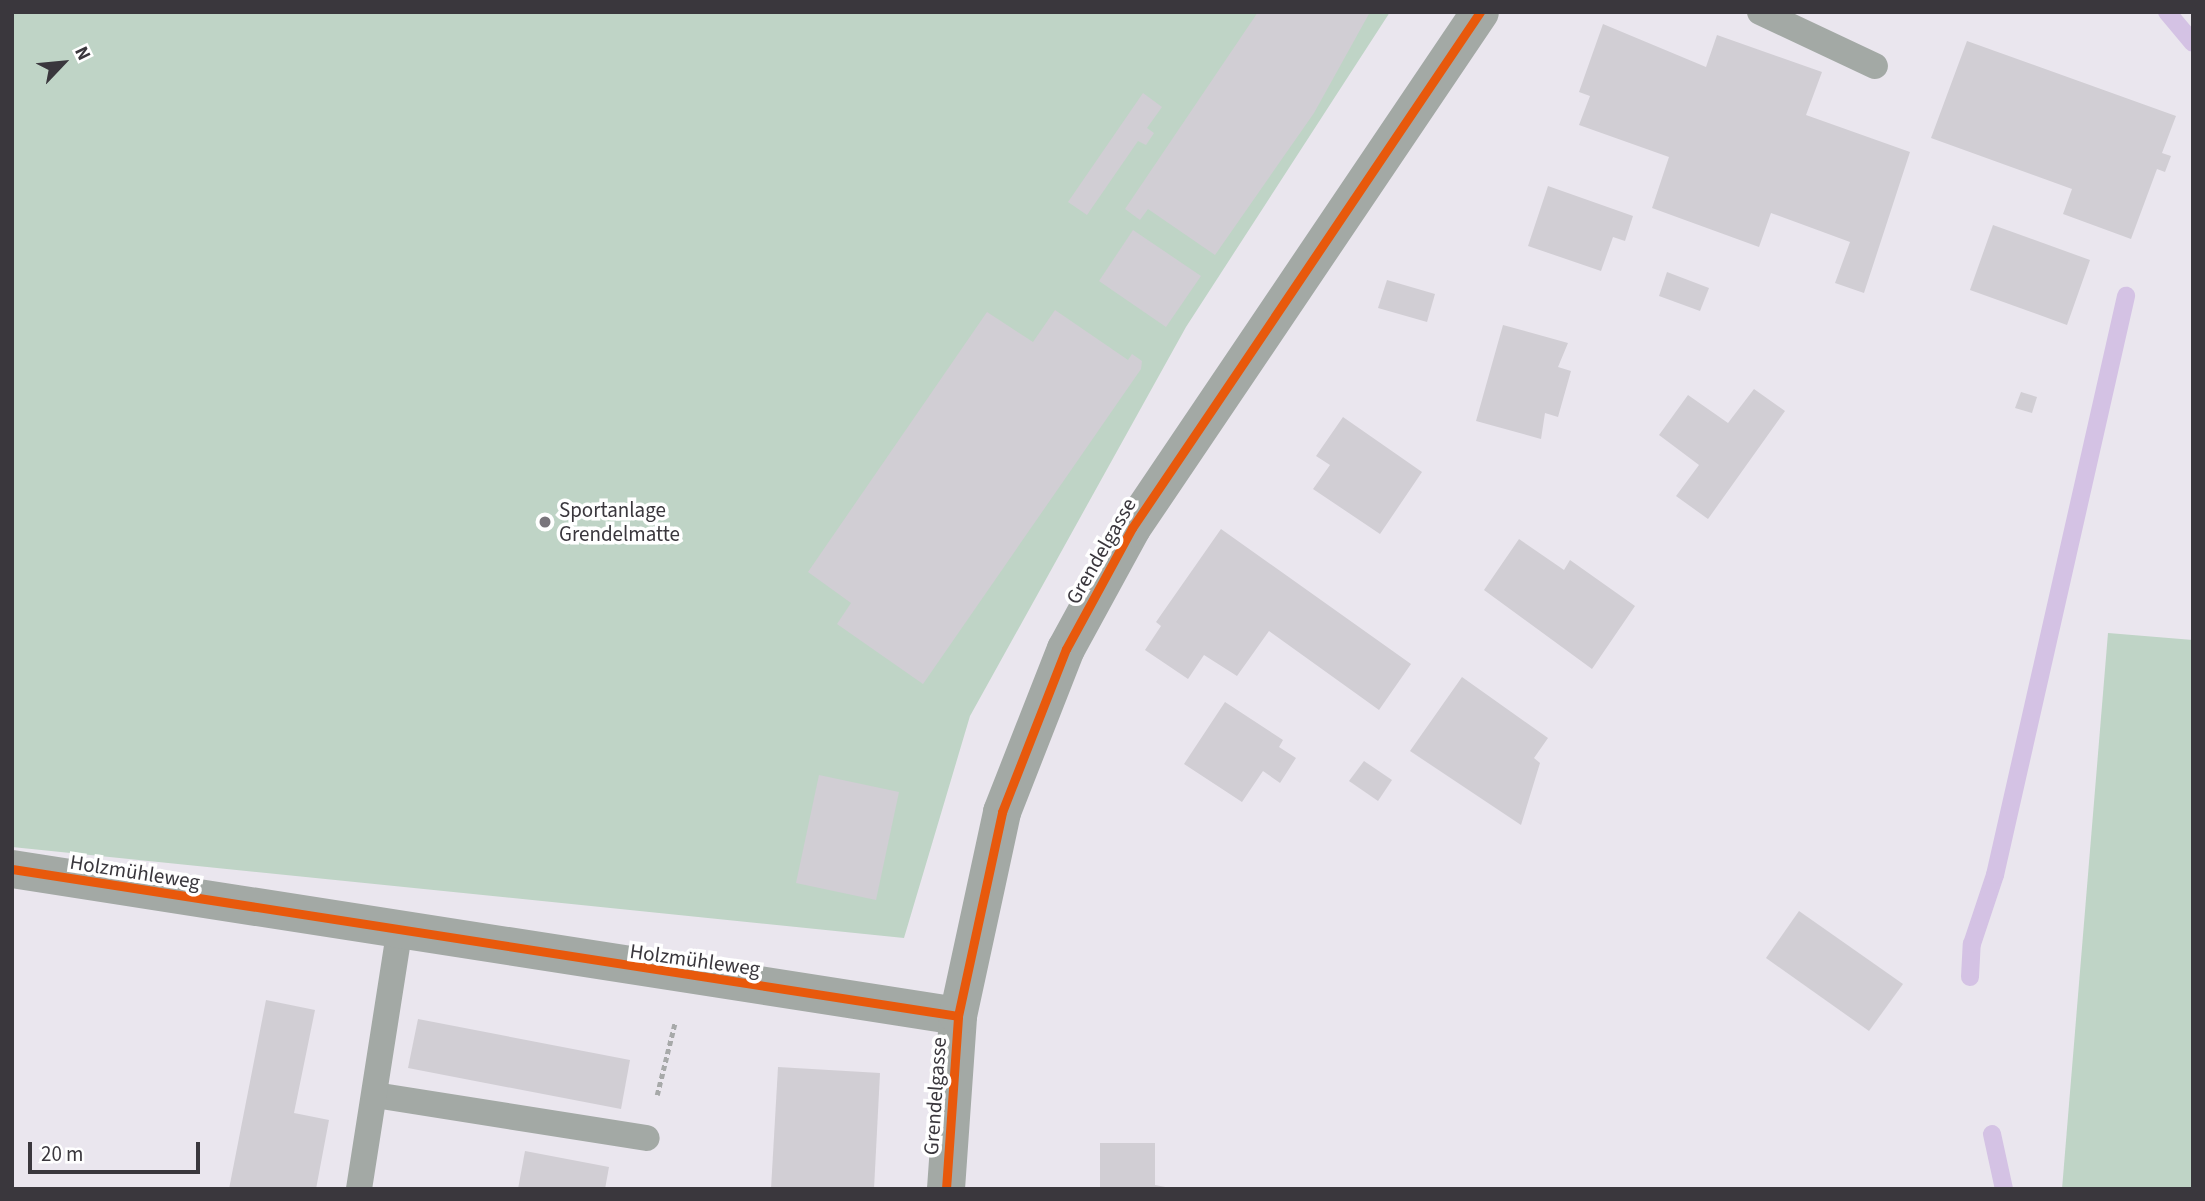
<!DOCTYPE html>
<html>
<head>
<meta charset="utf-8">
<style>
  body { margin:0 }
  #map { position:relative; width:2205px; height:1201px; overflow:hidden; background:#eae6ee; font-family:"Source Sans 3",sans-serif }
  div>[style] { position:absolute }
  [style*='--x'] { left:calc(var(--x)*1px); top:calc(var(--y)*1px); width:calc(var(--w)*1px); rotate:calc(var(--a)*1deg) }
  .green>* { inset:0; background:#bfd4c6 }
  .stream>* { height:18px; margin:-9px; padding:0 9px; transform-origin:9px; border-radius:9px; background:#d4c2e4 }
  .building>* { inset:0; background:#d1ced4 }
  .path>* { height:4.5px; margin-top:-2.25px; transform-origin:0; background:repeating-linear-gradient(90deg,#a7a9a9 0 5px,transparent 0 8.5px) }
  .lane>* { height:26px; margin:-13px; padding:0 13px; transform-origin:13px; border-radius:13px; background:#a3a9a5 }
  .street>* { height:38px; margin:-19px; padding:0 19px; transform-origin:19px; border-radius:19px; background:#a3a9a5 }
  .cycleway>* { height:9px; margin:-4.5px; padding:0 4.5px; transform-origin:4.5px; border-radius:4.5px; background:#e8590c }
  .dots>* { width:19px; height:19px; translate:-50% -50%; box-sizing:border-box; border:4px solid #fff; border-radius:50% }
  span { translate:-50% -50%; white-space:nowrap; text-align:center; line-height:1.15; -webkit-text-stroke:7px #fff; paint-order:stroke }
  .poi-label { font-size:21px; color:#3a373d }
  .left { translate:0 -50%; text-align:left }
  .street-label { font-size:21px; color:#3a373d }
  .frame { position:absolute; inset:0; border:14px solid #3a373d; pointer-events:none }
  .north { position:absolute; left:28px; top:28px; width:70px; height:70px; -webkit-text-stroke:5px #fff; paint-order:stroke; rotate:64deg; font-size:19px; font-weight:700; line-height:28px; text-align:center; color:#3a373d }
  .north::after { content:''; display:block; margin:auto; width:24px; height:32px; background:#3a373d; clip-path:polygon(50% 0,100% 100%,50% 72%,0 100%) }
  .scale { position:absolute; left:28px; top:1142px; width:172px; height:32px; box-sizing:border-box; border:4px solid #3a373d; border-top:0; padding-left:9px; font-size:21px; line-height:24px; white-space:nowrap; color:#3a373d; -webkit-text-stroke:5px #fff; paint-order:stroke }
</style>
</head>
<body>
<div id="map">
  <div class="green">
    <div style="clip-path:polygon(12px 12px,1390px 12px,1186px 327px,970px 716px,904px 938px,12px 847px)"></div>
    <div style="clip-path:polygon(2108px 633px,2193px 640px,2193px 1189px,2062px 1189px)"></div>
  </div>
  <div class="stream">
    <div style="--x:2167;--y:12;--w:40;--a:50"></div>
    <div style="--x:1970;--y:977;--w:33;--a:-87"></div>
    <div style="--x:1972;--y:944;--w:73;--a:-71.6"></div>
    <div style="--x:1995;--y:875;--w:594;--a:-77.25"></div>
    <div style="--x:1992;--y:1134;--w:56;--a:77.7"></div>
  </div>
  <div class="building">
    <div style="clip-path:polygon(1258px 12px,1370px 12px,1314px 113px,1215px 255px,1148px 209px,1140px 220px,1125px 209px)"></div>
    <div style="clip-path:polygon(1603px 24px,1706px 67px,1717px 35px,1822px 72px,1806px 115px,1910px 152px,1864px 293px,1835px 283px,1850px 242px,1771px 213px,1759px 247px,1652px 208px,1669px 157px,1579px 125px,1590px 96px,1579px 92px)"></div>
    <div style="clip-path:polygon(1967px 41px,2176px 116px,2162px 153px,2171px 156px,2165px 172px,2157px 169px,2131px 239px,2063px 214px,2072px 189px,1931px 138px)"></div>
    <div style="clip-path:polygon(1143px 93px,1162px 107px,1147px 128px,1154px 133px,1146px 145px,1138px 141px,1087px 215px,1068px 202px)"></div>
    <div style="clip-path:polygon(1548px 186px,1633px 216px,1625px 241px,1613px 237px,1601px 271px,1528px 246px)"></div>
    <div style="clip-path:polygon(1993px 225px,2090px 260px,2067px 325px,1970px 290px)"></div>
    <div style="clip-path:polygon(1133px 230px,1201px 276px,1166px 327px,1099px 281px)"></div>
    <div style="clip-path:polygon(1667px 272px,1709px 288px,1700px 311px,1659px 296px)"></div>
    <div style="clip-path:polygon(1387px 280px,1435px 294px,1427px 322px,1378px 308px)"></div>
    <div style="clip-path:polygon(1055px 310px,1128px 360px,1132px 354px,1142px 361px,1141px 369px,923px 684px,837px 624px,851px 603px,808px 572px,987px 312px,1033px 342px)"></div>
    <div style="clip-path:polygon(1503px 325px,1568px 343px,1558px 367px,1571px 371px,1558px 417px,1545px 413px,1541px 439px,1476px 421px)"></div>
    <div style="clip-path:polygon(1754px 389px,1785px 411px,1708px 519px,1676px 496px,1699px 465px,1659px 435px,1688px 395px,1728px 423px)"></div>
    <div style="clip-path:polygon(2021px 392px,2037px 397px,2032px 413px,2015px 408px)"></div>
    <div style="clip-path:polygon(1343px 417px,1422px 472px,1380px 534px,1313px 489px,1330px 465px,1316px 456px)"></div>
    <div style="clip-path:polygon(1221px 529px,1411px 664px,1379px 710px,1269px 631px,1237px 676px,1204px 655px,1188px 679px,1145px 650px,1161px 626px,1156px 622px)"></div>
    <div style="clip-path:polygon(1519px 539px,1564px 570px,1570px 560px,1635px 606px,1592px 669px,1484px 590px)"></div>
    <div style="clip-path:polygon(1462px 677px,1548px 738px,1534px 758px,1540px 763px,1521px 825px,1410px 751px)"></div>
    <div style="clip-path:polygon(1225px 702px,1283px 740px,1279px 747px,1296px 758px,1280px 783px,1263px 771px,1242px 802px,1184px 764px)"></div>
    <div style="clip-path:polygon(1364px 761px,1392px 780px,1378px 801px,1349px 781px)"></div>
    <div style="clip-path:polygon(819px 775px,899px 792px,876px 900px,796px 883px)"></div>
    <div style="clip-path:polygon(1799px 911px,1903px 984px,1869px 1031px,1766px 958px)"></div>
    <div style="clip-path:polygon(266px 1000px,315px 1010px,294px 1113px,329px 1120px,316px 1189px,229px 1189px)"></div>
    <div style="clip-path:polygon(418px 1019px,630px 1060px,621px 1109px,408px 1068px)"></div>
    <div style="clip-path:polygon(778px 1067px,880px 1073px,874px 1189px,771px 1189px)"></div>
    <div style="clip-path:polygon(1100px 1143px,1155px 1143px,1155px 1185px,1176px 1189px,1100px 1189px)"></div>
    <div style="clip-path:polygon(525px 1151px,609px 1167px,605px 1189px,518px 1189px)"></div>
  </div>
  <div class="path">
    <div style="--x:657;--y:1095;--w:75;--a:-76.1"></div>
  </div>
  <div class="lane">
    <div style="--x:1760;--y:12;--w:127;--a:25.2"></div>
    <div style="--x:375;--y:1095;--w:275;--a:9"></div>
    <div style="--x:359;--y:1189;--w:259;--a:-81.1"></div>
  </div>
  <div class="street">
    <div style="--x:12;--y:869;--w:957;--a:8.83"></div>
    <div style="--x:946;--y:1189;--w:173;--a:-86"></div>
    <div style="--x:958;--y:1016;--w:209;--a:-77.8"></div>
    <div style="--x:1002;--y:812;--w:175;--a:-68.6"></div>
    <div style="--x:1066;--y:649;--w:138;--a:-61.4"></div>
    <div style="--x:1132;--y:528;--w:622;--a:-56"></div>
  </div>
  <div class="cycleway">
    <div style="--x:12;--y:869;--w:957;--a:8.83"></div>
    <div style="--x:946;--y:1189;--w:173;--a:-86"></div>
    <div style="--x:958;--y:1016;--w:209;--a:-77.8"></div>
    <div style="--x:1002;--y:812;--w:175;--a:-68.6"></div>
    <div style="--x:1066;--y:649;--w:138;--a:-61.4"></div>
    <div style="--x:1132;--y:528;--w:622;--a:-56"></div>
  </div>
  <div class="dots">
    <div style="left:545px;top:522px;background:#78747b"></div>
  </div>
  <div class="poi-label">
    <span class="left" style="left:559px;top:522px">Sportanlage<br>Grendelmatte</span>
  </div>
  <div class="street-label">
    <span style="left:1101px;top:551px;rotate:-60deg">Grendelgasse</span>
    <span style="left:135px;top:872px;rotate:9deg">Holzmühleweg</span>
    <span style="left:695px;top:960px;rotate:8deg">Holzmühleweg</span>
    <span style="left:935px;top:1096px;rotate:-86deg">Grendelgasse</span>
  </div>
  <div class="frame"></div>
  <div class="north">N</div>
  <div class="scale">20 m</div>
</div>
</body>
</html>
